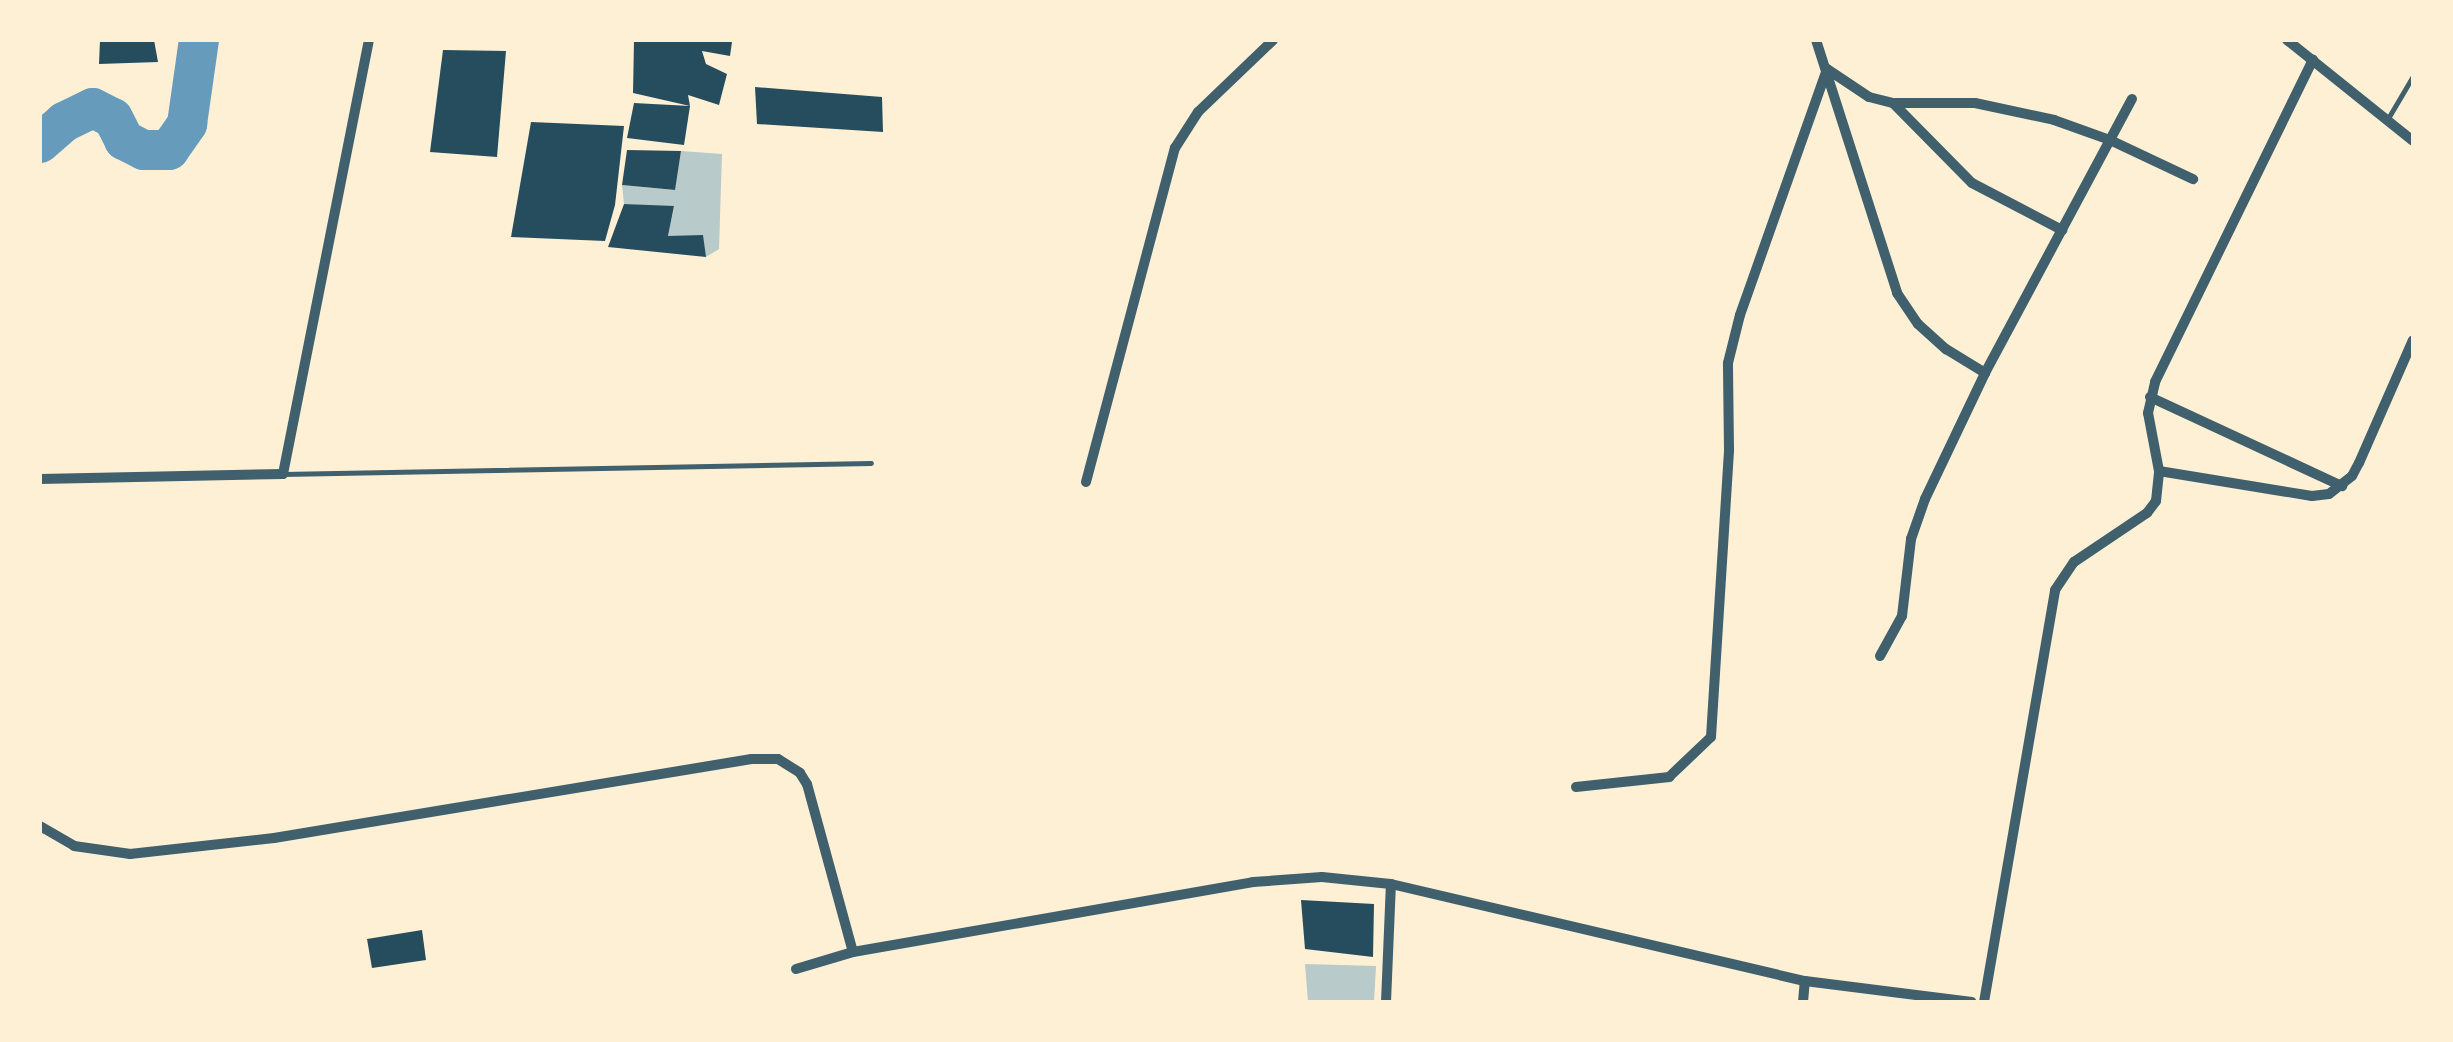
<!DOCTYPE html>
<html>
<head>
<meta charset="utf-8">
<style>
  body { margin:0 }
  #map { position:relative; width:2453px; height:1042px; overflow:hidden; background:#fdf0d5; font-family:"Asap Condensed",sans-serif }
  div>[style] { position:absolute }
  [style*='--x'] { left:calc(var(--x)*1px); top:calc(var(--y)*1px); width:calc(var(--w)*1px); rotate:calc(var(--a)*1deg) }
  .green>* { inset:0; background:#b9caca }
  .river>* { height:40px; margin:-20px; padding:0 20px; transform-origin:20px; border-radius:20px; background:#669bbc }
  .building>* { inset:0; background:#264d5e }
  .service>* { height:5px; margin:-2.5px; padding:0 2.5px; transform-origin:2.5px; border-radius:2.5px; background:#3f606c }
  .minor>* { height:10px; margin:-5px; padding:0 5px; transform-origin:5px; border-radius:5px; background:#3f606c }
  span { translate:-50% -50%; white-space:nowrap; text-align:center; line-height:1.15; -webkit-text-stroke:10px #fdf0d5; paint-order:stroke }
  .frame { position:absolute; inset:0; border:42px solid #fdf0d5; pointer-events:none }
</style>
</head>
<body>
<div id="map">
  <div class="green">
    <div style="clip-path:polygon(681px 151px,722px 154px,719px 249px,706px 257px,668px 236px,674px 207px,624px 204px,622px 185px,674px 190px)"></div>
    <div style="clip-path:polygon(1305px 964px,1376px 966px,1374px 1002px,1308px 1002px)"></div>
  </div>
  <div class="river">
    <div style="--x:40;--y:143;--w:32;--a:-41"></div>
    <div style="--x:64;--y:122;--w:32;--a:-26"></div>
    <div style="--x:93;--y:108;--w:22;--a:27"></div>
    <div style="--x:113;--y:118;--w:25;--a:63"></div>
    <div style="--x:124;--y:140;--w:22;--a:27"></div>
    <div style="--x:144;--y:150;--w:25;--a:0"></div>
    <div style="--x:169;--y:150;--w:32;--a:-55"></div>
    <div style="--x:187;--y:124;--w:85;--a:-81.9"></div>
  </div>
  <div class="building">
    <div style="clip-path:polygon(100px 40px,154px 40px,158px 62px,99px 64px)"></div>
    <div style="clip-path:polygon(634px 40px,732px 42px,730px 56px,702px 51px,706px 64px,727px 74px,719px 105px,688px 95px,690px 106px,633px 93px)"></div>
    <div style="clip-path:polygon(443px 50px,506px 51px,497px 157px,430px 152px)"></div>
    <div style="clip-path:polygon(755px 87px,882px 97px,883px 132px,757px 124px)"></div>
    <div style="clip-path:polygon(634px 103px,690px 106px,684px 145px,627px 138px)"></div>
    <div style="clip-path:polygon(531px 122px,624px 126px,615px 205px,605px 241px,511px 237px)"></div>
    <div style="clip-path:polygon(627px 150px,681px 151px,675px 190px,622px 185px)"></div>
    <div style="clip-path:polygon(624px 204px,674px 206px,668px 236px,703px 235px,706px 257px,608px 247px)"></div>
    <div style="clip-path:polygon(1301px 900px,1374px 904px,1373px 957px,1305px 949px)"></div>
    <div style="clip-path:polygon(422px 930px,426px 960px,372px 968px,367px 939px)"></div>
  </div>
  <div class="service">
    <div style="--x:2387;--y:120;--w:51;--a:-59.4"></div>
    <div style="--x:283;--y:474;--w:588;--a:-1.07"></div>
  </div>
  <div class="minor">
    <div style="--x:1816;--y:40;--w:266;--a:72.2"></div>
    <div style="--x:1897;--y:293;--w:37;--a:56"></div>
    <div style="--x:1918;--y:324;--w:38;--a:42"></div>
    <div style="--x:1946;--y:349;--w:46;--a:31.6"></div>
    <div style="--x:2287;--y:40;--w:161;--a:38.7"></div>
    <div style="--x:1893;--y:103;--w:112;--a:45.4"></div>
    <div style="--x:1972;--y:183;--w:102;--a:27.6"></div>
    <div style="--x:2150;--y:397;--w:212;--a:24.9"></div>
    <div style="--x:2159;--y:471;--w:155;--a:9.3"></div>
    <div style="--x:2312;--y:496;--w:17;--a:-7"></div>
    <div style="--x:2329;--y:494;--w:29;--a:-38"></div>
    <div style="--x:2352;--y:476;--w:15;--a:-62"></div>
    <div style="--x:2359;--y:463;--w:134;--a:-66.3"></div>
    <div style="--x:40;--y:479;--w:243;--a:-1.2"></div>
    <div style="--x:283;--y:474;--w:442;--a:-78.8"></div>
    <div style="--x:1086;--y:482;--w:346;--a:-75.1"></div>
    <div style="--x:1175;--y:148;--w:43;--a:-57.4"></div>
    <div style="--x:1198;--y:112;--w:104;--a:-43.8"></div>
    <div style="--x:1880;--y:656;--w:46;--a:-61.2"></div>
    <div style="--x:1902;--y:616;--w:78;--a:-83.3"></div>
    <div style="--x:1911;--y:539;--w:42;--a:-70.7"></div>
    <div style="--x:1925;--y:499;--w:140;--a:-64.5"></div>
    <div style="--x:1985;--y:373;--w:311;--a:-61.8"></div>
    <div style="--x:1576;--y:787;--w:94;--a:-6.1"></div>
    <div style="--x:1669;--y:777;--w:58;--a:-43.6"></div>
    <div style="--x:1711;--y:737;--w:288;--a:-86.4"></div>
    <div style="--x:1729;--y:450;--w:87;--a:-90.7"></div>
    <div style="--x:1728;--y:363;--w:49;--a:-76"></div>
    <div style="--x:1740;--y:315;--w:261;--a:-70.5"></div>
    <div style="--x:1827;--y:69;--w:50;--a:33.7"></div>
    <div style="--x:1869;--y:97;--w:25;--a:14"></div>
    <div style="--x:1893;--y:103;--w:82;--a:0"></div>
    <div style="--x:1975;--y:103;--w:81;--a:12.1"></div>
    <div style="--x:2054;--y:120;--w:59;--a:19.7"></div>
    <div style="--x:2110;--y:140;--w:92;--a:25.2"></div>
    <div style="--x:40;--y:826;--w:39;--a:30"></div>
    <div style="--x:74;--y:846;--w:57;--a:8.1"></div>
    <div style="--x:130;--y:854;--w:145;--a:-6.3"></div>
    <div style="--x:274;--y:838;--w:484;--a:-9.4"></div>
    <div style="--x:752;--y:759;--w:26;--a:0"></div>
    <div style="--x:778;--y:759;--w:26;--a:32"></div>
    <div style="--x:800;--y:773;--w:13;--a:58"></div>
    <div style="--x:807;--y:784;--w:174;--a:74.7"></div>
    <div style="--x:796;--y:969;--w:59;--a:-16.6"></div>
    <div style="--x:853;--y:952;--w:406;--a:-9.9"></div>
    <div style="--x:1253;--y:882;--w:69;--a:-4.1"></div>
    <div style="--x:1322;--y:877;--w:69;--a:5.8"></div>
    <div style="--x:1391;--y:884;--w:425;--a:13.2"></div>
    <div style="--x:1805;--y:981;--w:168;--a:7.2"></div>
    <div style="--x:1386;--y:1002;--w:118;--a:-87.6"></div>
    <div style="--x:1803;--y:1002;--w:21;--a:-85"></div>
    <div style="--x:1984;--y:1002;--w:418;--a:-80.2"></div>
    <div style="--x:2055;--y:590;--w:34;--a:-56"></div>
    <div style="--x:2074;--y:562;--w:88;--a:-33.9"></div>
    <div style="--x:2147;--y:513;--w:15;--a:-53"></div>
    <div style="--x:2156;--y:501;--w:30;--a:-84"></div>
    <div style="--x:2159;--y:471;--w:59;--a:-100.7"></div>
    <div style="--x:2148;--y:413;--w:32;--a:-77"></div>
    <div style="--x:2155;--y:382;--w:359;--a:-63.9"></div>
  </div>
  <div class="frame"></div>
</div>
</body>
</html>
